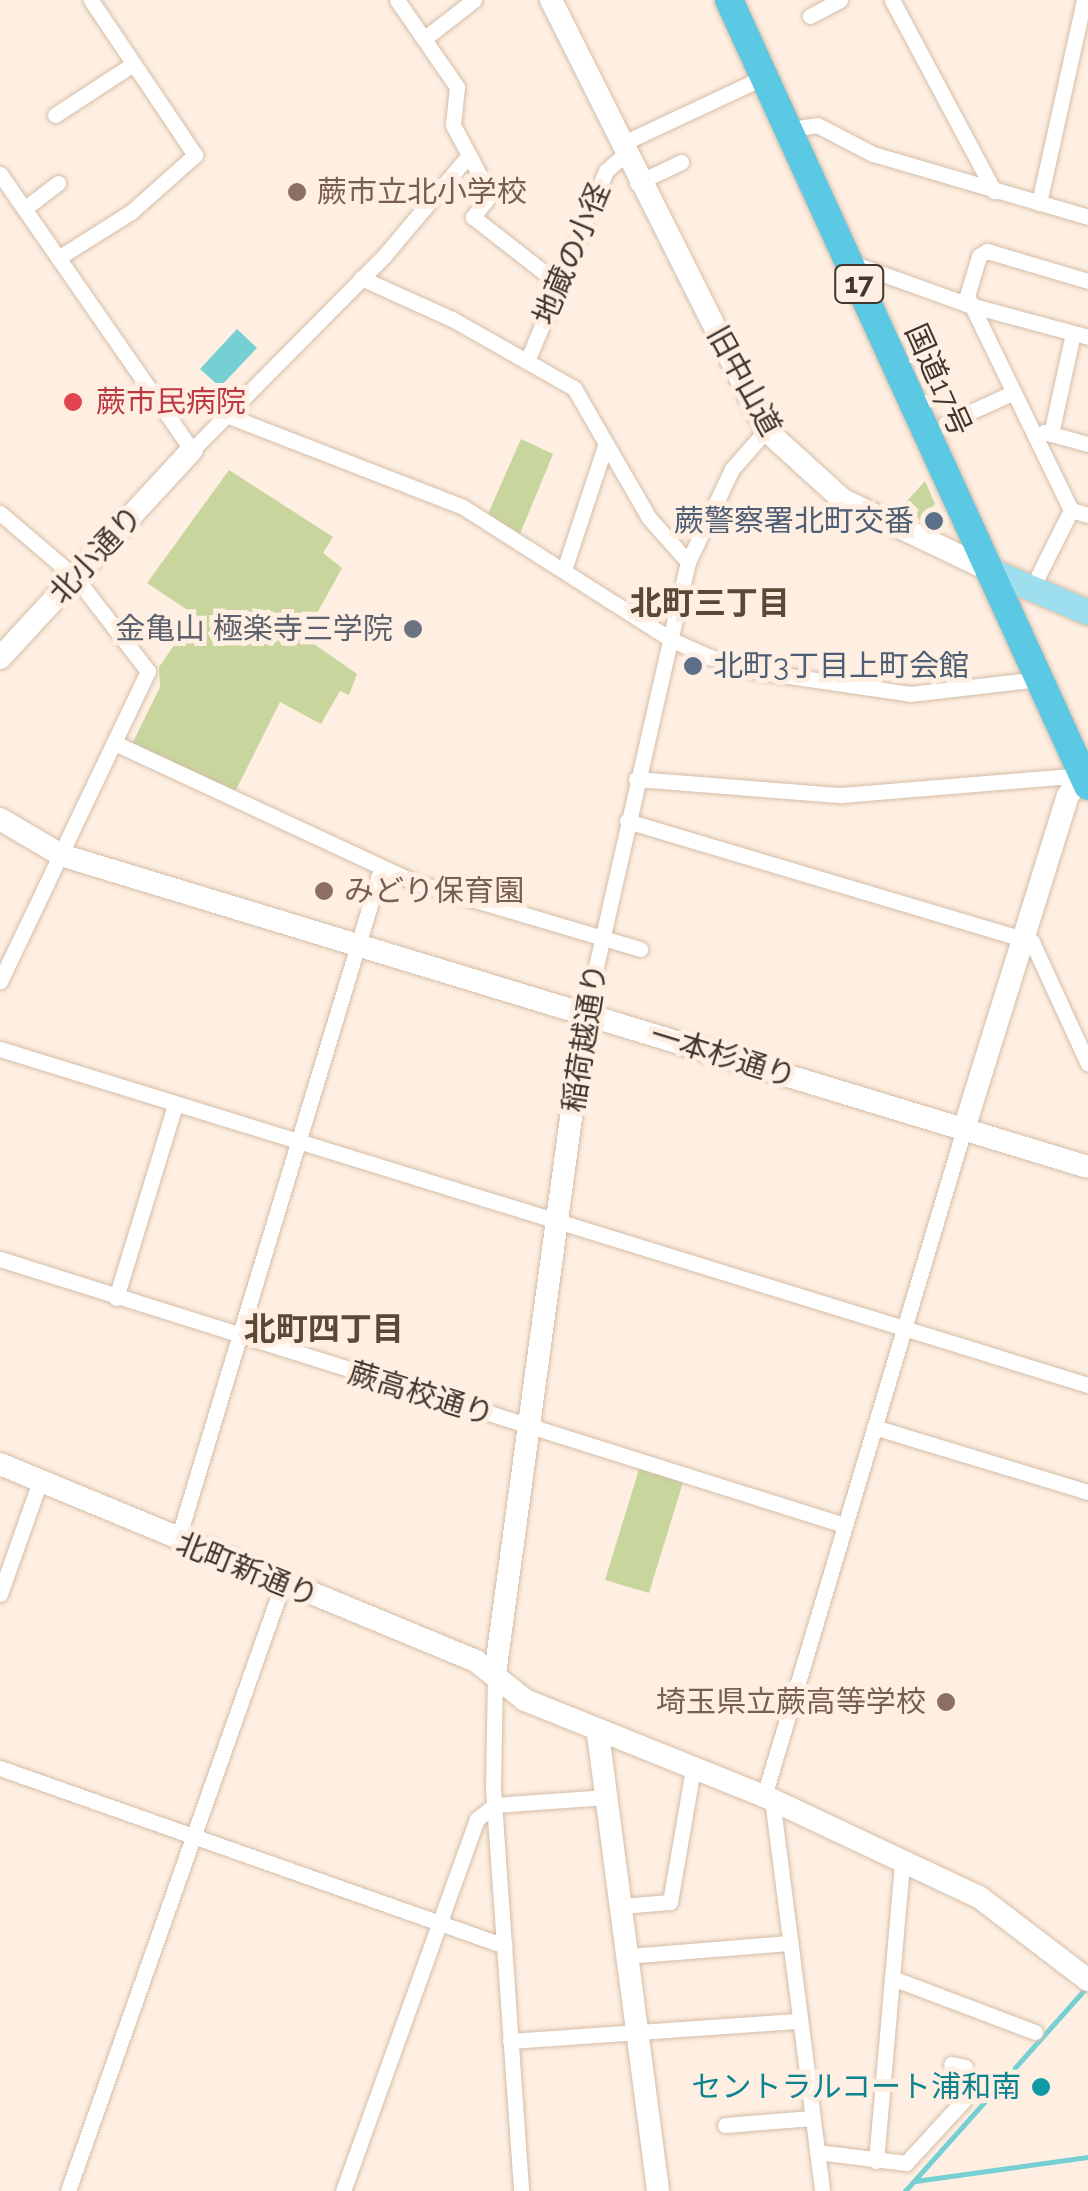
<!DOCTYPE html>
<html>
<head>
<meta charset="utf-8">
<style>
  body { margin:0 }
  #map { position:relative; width:1088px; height:2191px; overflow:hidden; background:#feefe2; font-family:Raleway,"Noto Sans JP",sans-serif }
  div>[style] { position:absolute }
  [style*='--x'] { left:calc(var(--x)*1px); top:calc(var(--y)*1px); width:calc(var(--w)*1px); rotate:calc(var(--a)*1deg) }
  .green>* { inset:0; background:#c8d69d }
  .water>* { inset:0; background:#76d0d3 }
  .stream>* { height:5px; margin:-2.5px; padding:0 2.5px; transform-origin:2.5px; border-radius:2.5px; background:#76d0d3 }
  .roads { filter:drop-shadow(0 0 2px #d5bda8) drop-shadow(0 0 2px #d5bda8) }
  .street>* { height:15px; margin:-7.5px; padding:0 7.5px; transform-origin:7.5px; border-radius:7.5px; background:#fff }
  .secondary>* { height:22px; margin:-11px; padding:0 11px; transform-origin:11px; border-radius:11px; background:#fff }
  .primary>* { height:25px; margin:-12.5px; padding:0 12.5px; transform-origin:12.5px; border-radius:12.5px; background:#9ddfee }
  .highway>* { height:28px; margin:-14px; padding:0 14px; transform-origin:14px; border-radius:14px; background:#5bc9e3 }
  .dots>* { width:28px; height:28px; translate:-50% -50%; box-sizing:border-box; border:5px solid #feefe2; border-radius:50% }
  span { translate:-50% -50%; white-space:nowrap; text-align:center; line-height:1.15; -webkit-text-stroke:10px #feefe2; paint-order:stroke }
  .shield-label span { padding:2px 8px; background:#feefe2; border:2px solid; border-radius:8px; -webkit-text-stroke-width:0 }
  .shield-label { font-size:28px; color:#40362e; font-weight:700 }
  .education-label { font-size:30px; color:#785e54 }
  .left { translate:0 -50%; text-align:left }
  .right { translate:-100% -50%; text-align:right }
  .street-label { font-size:30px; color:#40362e }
  .health-label { font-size:30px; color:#be3a42 }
  .service-label { font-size:30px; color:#4e5e75 }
  .worship-label { font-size:30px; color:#5b616d }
  .culture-label { font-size:30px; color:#0d838f }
  .neighbourhood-label { font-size:32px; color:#5c4836; font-weight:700 }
</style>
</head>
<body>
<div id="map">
  <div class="green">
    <div style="clip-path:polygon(521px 439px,553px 454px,520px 534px,488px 514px)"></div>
    <div style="clip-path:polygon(229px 470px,333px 537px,323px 553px,342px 568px,304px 637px,357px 674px,349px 695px,340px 691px,321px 724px,280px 702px,235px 792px,132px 744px,160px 687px,159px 667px,195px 615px,147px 583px)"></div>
    <div style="clip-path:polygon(925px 481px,935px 504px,914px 526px,898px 511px)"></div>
    <div style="clip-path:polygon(640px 1466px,684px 1479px,649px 1593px,605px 1580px)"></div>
  </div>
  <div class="water">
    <div style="clip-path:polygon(237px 329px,257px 348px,220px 387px,200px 369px)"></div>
  </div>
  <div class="stream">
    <div style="--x:915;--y:2181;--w:175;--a:-7.9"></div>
    <div style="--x:905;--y:2191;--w:272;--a:-48.3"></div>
  </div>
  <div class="roads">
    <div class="street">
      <div style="--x:397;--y:0;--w:106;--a:55.4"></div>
      <div style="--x:457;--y:87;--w:38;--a:96"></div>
      <div style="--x:453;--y:125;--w:79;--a:62.1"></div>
      <div style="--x:490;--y:195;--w:28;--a:128"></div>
      <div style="--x:473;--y:217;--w:110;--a:38"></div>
      <div style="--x:892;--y:0;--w:217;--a:61.9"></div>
      <div style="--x:810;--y:16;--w:34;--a:-28"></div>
      <div style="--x:425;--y:38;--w:62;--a:-37.8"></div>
      <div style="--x:55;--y:115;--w:93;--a:-33.2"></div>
      <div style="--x:790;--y:129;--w:27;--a:-8"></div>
      <div style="--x:817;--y:125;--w:63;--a:27.4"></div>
      <div style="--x:873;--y:154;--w:224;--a:16.3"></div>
      <div style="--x:619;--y:145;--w:160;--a:-25.1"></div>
      <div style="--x:0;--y:174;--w:336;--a:55.2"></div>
      <div style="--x:192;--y:450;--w:273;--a:-45.3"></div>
      <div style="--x:384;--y:256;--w:132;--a:-49.9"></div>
      <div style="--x:637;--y:183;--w:49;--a:-25.5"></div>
      <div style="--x:1039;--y:203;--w:208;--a:-77.5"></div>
      <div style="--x:24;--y:209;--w:43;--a:-37.4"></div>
      <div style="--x:58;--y:258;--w:86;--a:-32.2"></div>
      <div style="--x:131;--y:212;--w:86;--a:-41.7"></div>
      <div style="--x:195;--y:155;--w:187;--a:-123.9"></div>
      <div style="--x:849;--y:262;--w:124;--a:19.7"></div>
      <div style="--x:966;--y:304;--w:126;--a:15.1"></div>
      <div style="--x:361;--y:278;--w:100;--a:24.3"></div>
      <div style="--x:452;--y:319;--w:140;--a:29.5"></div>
      <div style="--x:574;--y:388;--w:150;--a:60"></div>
      <div style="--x:649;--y:518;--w:59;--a:48.4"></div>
      <div style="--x:528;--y:359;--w:204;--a:-67.5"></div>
      <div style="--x:606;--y:171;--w:24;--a:-42"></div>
      <div style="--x:226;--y:415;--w:254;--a:21.2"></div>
      <div style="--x:463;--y:507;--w:246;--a:32.5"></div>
      <div style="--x:670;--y:639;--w:44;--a:24.2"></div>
      <div style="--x:710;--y:657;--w:47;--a:17.3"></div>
      <div style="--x:755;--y:671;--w:157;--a:8.4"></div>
      <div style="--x:910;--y:694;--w:130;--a:-6.6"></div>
      <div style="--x:946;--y:423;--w:72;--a:-24.4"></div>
      <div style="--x:1044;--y:432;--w:46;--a:15.3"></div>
      <div style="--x:1051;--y:434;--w:103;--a:-77.7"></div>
      <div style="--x:1071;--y:510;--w:238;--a:-115.9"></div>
      <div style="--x:967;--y:296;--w:42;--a:-73.3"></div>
      <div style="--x:979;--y:256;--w:9;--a:-32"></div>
      <div style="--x:987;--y:251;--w:105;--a:16.5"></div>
      <div style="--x:0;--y:513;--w:100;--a:40.5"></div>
      <div style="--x:76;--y:578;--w:118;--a:52.3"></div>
      <div style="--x:148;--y:671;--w:344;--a:115.5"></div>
      <div style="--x:565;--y:567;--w:127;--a:-71.7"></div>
      <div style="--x:1031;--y:590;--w:89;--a:-63.4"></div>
      <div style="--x:1071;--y:510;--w:18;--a:16"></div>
      <div style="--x:117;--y:744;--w:327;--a:24.9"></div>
      <div style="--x:414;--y:882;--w:236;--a:16.5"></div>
      <div style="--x:636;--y:779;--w:206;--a:4.5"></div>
      <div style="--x:841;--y:795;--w:246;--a:-4.7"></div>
      <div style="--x:627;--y:821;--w:423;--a:16.6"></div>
      <div style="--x:1032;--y:942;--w:134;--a:65.3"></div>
      <div style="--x:585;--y:1015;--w:465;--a:-77.2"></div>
      <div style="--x:688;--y:562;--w:103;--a:-64.7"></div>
      <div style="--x:732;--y:469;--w:52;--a:-48.9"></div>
      <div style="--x:0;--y:1049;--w:1139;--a:17.16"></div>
      <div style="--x:0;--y:1259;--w:885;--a:17.49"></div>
      <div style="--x:116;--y:1298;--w:202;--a:-73"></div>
      <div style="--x:874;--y:1427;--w:224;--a:16.9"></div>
      <div style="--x:177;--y:1542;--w:703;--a:-73.14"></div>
      <div style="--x:0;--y:1594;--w:117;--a:-70.5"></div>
      <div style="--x:495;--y:1674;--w:114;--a:91"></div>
      <div style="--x:493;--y:1788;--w:404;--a:86"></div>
      <div style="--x:0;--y:1768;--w:535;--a:19.42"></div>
      <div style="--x:764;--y:1796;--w:696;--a:-73.31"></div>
      <div style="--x:772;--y:1799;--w:395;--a:82.7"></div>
      <div style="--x:620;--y:1906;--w:50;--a:-4.6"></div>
      <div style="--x:670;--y:1902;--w:135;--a:-80.2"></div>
      <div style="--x:627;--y:1956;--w:164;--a:-4.6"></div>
      <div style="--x:892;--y:1978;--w:153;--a:20.7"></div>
      <div style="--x:510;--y:2041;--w:290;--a:-4"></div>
      <div style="--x:725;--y:2125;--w:87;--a:-4.6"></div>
      <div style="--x:817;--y:2152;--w:90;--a:7"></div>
      <div style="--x:906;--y:2163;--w:84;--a:-47.4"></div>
      <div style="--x:963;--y:2101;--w:34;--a:-87"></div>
      <div style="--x:965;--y:2067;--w:14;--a:-168"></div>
      <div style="--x:876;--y:2161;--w:298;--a:-85"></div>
      <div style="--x:68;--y:2191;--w:642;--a:-70.52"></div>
      <div style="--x:343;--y:2191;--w:395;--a:-70.2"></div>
      <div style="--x:477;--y:1819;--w:23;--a:-38"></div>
      <div style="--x:495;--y:1805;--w:111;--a:-4.1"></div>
    </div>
    <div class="secondary">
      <div style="--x:551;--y:0;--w:481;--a:63.4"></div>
      <div style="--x:766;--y:430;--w:104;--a:42.3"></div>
      <div style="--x:843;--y:500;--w:160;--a:25.6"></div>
      <div style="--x:0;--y:658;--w:283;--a:-47.3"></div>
      <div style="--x:0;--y:819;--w:71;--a:30.5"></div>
      <div style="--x:61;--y:855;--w:1073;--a:16.9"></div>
      <div style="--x:964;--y:1129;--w:349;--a:-72.7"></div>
      <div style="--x:1068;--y:796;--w:26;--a:-58"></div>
      <div style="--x:0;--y:1464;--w:515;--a:22.48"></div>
      <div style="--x:476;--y:1661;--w:63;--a:38.5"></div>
      <div style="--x:525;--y:1700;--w:258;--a:21.9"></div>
      <div style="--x:764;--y:1796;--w:238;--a:25.2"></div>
      <div style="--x:979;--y:1897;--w:137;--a:37.3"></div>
      <div style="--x:495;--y:1674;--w:665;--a:-82.22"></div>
      <div style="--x:598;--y:1734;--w:461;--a:82.5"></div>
    </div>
    <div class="primary">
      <div style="--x:987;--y:569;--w:110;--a:23.1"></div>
    </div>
    <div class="highway">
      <div style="--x:729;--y:0;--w:864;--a:65.45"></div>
    </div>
  </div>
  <div class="dots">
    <div style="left:297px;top:192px;background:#8d6e63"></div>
    <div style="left:73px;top:402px;background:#e0444e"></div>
    <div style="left:934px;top:521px;background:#5c6f8a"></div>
    <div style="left:413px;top:629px;background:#6b7280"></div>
    <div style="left:693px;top:666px;background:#5c6f8a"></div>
    <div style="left:324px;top:891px;background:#8d6e63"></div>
    <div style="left:946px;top:1702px;background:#8d6e63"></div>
    <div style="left:1041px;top:2087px;background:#0f9aa8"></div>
  </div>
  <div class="shield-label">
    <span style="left:859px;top:284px">17</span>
  </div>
  <div class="education-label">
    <span class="left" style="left:317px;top:192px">蕨市立北小学校</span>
    <span class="left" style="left:344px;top:891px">みどり保育園</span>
    <span class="right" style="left:926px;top:1702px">埼玉県立蕨高等学校</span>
  </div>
  <div class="street-label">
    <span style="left:572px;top:254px;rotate:-67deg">地蔵の小径</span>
    <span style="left:938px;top:380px;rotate:66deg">国道17号</span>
    <span style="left:744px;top:381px;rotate:61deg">旧中山道</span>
    <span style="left:96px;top:555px;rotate:-47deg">北小通り</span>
    <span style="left:585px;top:1038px;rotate:-81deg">稲荷越通り</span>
    <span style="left:723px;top:1056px;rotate:17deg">一本杉通り</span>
    <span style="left:421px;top:1394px;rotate:17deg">蕨高校通り</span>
    <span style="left:247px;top:1570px;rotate:22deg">北町新通り</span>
  </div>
  <div class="health-label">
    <span class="left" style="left:96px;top:402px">蕨市民病院</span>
  </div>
  <div class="service-label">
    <span class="right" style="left:914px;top:521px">蕨警察署北町交番</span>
    <span class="left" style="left:713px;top:666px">北町3丁目上町会館</span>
  </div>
  <div class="worship-label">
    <span class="right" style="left:393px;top:629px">金亀山 極楽寺三学院</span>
  </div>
  <div class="culture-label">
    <span class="right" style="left:1021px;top:2087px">セントラルコート浦和南</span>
  </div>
  <div class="neighbourhood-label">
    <span style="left:710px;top:603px">北町三丁目</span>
    <span style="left:324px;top:1329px">北町四丁目</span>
  </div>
</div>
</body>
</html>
